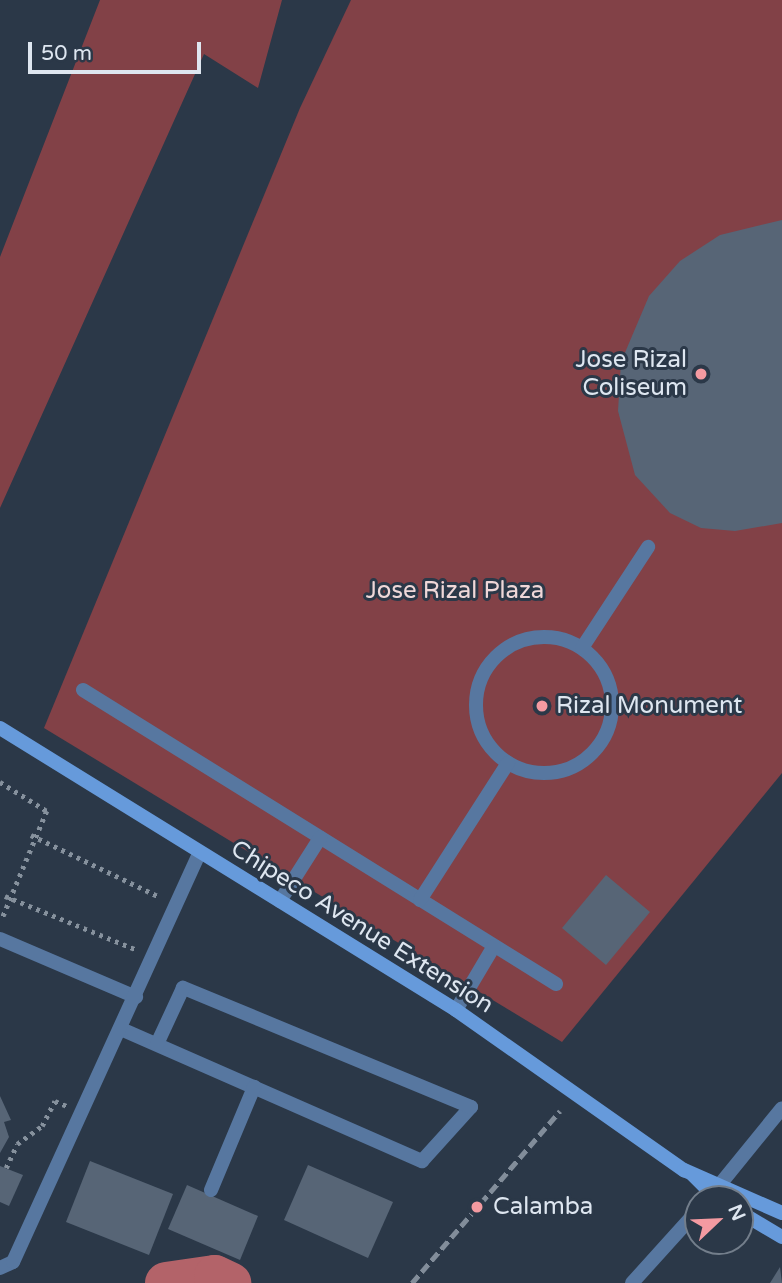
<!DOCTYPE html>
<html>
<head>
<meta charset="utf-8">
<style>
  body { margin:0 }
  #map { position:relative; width:782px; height:1283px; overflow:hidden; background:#2b3848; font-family:"Varela Round",sans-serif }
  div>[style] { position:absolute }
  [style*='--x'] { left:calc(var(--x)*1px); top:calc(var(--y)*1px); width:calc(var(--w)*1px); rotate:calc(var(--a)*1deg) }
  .green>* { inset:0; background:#824147 }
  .river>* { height:42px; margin:-21px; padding:0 21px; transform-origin:21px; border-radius:21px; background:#b36369 }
  .building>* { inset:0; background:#576576 }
  .path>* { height:4.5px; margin-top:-2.25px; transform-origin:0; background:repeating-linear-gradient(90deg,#86919d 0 3.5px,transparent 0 8.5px) }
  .service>* { height:14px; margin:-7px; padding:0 7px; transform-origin:7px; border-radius:7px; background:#5777a0 }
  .service>.ring { margin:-7px; padding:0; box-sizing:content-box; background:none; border:14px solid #5777a0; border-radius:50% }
  .minor>* { height:14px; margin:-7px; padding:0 7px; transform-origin:7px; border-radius:7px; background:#5777a0 }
  .secondary>* { height:14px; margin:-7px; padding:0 7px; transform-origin:7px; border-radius:7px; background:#669adb }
  .rail>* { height:5px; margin-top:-2.5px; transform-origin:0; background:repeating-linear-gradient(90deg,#828d9a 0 10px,transparent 0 15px) }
  .dots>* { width:19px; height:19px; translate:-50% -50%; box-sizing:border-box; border:4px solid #2b3848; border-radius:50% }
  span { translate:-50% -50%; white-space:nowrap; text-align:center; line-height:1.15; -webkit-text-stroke:6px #2b3848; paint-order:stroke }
  .poi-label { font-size:24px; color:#dee6f0 }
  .right { translate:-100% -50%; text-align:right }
  .left { translate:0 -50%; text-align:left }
  .park-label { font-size:24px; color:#efd7d8 }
  .street-label { font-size:24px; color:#dee6f0 }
  .north { position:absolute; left:684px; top:1185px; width:70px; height:70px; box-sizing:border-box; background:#2b3848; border:2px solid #737e8b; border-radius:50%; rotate:67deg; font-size:19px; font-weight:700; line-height:28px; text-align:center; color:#dee6f0 }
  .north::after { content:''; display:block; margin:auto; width:24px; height:32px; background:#f49aa1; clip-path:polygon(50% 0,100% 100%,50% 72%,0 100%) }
  .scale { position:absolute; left:28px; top:42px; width:173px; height:32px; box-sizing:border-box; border:4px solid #dee6f0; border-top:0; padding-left:9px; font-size:21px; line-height:24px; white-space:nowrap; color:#dee6f0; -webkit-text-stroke:5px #2b3848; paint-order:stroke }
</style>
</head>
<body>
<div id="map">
  <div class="green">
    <div style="clip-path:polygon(100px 0,282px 0,258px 88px,204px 54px,0 508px,0 257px)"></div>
    <div style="clip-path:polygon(351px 0,782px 0,782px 773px,562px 1042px,44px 728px,300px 108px)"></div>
  </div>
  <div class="river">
    <div style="--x:166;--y:1283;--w:49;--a:-8.1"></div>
    <div style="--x:215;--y:1276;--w:17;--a:25"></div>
  </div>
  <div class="building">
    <div style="clip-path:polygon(782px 220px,782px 523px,735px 531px,701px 528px,670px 513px,635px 475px,618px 411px,621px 362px,649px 296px,680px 261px,720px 235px)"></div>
    <div style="clip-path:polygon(606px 875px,650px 912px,606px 965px,562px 928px)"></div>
    <div style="clip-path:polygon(0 1096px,11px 1120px,4px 1122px,9px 1137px,0 1153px)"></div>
    <div style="clip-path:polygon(90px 1161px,173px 1194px,149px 1255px,66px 1222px)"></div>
    <div style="clip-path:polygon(308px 1165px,393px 1202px,368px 1258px,284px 1220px)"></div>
    <div style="clip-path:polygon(0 1166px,23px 1175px,9px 1206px,0 1202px)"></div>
    <div style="clip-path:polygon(187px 1185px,258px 1216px,240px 1260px,168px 1229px)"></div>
    <div style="clip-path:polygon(780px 1267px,782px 1283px,770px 1283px)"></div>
  </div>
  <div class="path">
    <div style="--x:0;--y:782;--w:55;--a:31.7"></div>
    <div style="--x:47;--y:811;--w:117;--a:112.6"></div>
    <div style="--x:31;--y:835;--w:143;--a:25.7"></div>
    <div style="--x:5;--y:896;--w:143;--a:22.2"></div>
    <div style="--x:6;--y:1168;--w:26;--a:-65"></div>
    <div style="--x:17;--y:1144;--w:31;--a:-36"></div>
    <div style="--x:42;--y:1126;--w:28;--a:-63"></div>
    <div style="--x:55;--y:1101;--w:13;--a:23"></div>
  </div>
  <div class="service">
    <div class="ring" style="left:476px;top:637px;width:122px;height:122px"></div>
    <div style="--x:582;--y:648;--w:121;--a:-56.8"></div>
    <div style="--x:83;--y:690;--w:557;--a:31.86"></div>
    <div style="--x:420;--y:900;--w:163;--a:-57.3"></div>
    <div style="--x:280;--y:901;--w:75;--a:-57.6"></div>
    <div style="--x:0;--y:939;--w:148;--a:23.1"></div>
    <div style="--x:456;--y:1010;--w:74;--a:-59.3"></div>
    <div style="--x:121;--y:1029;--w:329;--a:23.7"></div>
    <div style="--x:422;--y:1161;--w:73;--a:-47.8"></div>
    <div style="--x:471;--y:1107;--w:312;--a:-157.5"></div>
    <div style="--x:183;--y:988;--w:62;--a:114.9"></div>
    <div style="--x:211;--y:1190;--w:112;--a:-67.3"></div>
    <div style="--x:0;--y:1268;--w:14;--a:-25"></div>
    <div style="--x:13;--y:1262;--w:448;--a:-65.5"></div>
  </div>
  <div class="minor">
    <div style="--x:713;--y:1193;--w:109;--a:-50.9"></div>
    <div style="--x:632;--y:1283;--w:98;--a:-47.9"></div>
  </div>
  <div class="secondary">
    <div style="--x:0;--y:728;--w:536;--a:31.73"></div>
    <div style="--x:456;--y:1010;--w:279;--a:35.1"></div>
    <div style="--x:684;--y:1170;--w:107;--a:23.7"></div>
    <div style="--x:693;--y:1175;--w:34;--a:45"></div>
    <div style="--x:740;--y:1212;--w:49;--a:30.8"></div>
  </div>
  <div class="rail">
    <div style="--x:412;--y:1283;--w:227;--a:-49.3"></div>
  </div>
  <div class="dots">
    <div style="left:701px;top:374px;background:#f49aa1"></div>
    <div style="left:542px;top:706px;background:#f49aa1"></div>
    <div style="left:477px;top:1207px;background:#f49aa1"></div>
  </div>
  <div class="poi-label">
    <span class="right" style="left:687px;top:374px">Jose Rizal<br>Coliseum</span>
    <span class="left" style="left:556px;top:706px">Rizal Monument</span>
    <span class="left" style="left:493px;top:1207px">Calamba</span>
  </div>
  <div class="park-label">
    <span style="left:455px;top:591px">Jose Rizal Plaza</span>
  </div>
  <div class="street-label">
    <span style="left:362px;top:927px;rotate:32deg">Chipeco Avenue Extension</span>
  </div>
  <div class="north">N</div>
  <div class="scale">50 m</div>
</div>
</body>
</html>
